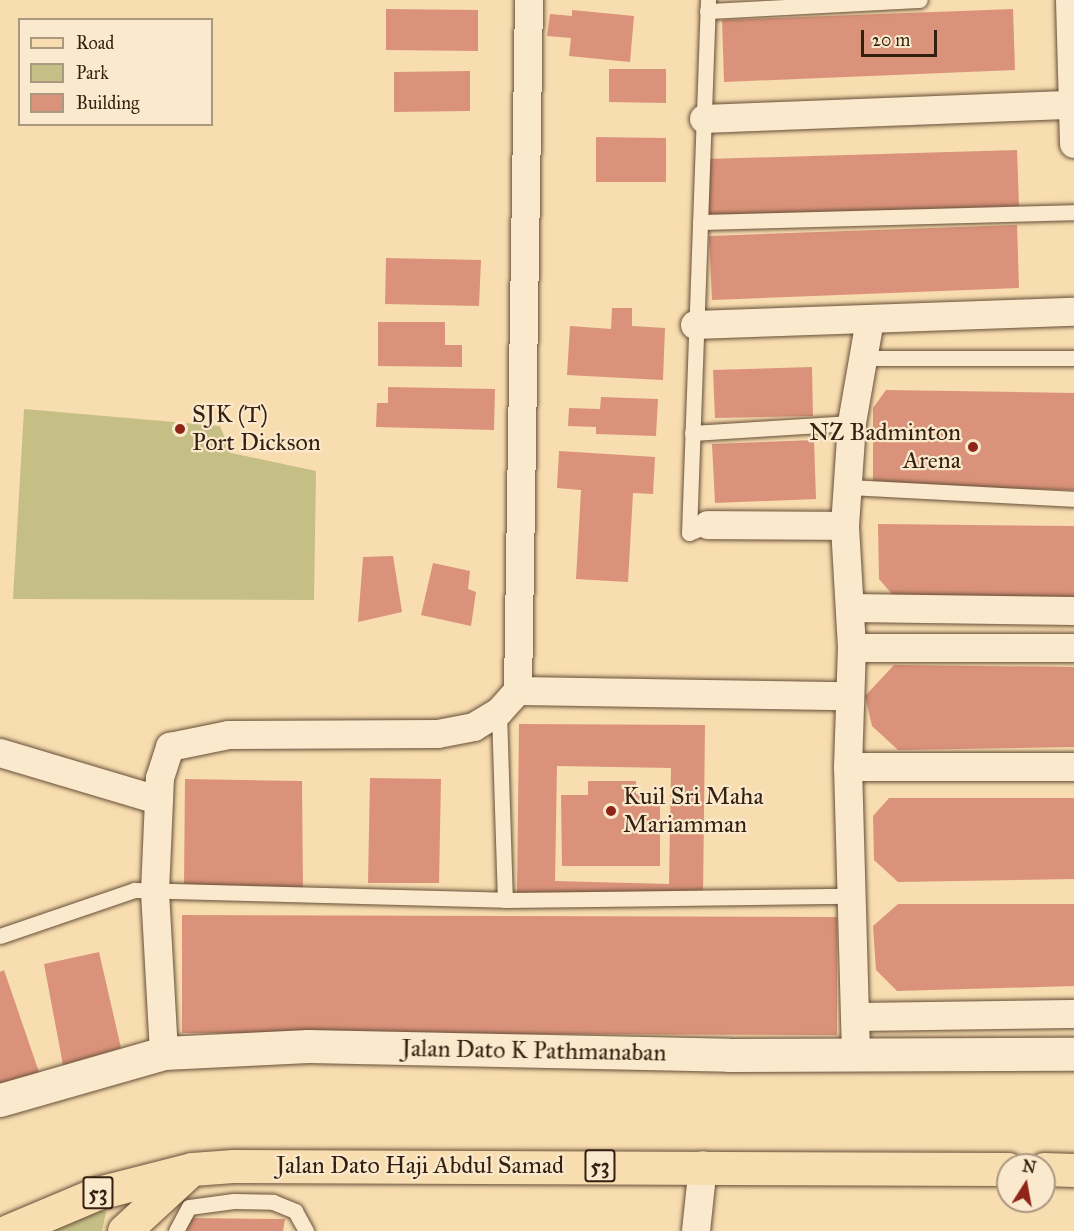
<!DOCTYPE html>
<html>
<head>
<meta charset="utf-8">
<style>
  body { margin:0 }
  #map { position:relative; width:1074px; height:1231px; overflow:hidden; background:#f8ddb0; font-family:"IM FELL Great Primer",serif }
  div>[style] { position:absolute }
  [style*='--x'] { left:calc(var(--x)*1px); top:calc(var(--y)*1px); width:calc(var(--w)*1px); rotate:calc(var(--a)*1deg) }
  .green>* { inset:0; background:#c5bf86 }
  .building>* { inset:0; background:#da937a }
  .roads { filter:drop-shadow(0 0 2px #664e38) drop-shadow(0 0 2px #664e38) }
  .service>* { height:15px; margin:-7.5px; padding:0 7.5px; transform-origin:7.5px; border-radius:7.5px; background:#fae9cc }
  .minor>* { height:28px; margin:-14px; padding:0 14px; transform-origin:14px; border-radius:14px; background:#fae9cc }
  .tertiary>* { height:33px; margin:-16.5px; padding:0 16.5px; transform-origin:16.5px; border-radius:16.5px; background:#fae9cc }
  .primary>* { height:33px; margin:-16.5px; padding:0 16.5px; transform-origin:16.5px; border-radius:16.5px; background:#f8ddb0 }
  .dots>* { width:16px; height:16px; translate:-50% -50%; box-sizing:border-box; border:3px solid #fae9cc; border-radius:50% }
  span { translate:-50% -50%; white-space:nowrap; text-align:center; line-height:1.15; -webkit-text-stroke:4.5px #fae9cc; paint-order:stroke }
  .shield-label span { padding:2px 4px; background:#fae9cc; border:2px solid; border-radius:4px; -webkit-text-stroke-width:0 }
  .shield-label { font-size:22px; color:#351f10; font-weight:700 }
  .poi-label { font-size:24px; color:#351f10 }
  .left { translate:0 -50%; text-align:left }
  .right { translate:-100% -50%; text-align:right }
  .street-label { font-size:24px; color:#351f10 }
  .legend { position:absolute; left:18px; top:18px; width:195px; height:108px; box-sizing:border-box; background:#fae9cc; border:2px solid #ab9881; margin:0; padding:8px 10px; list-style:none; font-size:18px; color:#351f10 }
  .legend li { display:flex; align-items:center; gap:12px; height:30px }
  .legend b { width:30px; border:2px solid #ab9881 }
  .north { position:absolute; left:996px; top:1153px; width:60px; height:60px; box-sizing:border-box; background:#fae9cc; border:2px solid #ab9881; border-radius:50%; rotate:11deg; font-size:16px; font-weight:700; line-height:24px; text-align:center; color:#351f10 }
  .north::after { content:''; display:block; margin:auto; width:21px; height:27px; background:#8f2418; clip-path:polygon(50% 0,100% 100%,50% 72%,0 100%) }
  .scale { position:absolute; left:861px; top:30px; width:76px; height:27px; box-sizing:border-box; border:3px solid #351f10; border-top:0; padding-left:8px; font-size:18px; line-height:21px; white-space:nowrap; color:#351f10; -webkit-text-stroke:4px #fae9cc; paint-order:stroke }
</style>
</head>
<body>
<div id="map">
  <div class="green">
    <div style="clip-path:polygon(24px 409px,220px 426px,231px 453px,316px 471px,314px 600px,13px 599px)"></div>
    <div style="clip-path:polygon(96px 1209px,106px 1212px,102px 1231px,43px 1231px)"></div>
  </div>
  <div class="building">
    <div style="clip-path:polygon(386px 9px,478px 10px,478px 51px,386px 50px)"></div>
    <div style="clip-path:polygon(1013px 9px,1015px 70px,724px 82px,722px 20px)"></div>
    <div style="clip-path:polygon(572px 10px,634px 16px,630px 62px,569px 56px,571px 38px,547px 36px,550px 14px,572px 16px)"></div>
    <div style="clip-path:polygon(609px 69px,666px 69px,666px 103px,609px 102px)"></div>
    <div style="clip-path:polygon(470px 71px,470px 111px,394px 112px,394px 72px)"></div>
    <div style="clip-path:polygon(596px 137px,666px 138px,666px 182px,596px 182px)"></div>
    <div style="clip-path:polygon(1017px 150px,1019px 206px,708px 216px,706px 159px)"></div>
    <div style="clip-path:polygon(1017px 225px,1019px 288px,712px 300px,709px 236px)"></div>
    <div style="clip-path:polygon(386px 258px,481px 260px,479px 306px,385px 304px)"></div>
    <div style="clip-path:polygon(612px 308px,632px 308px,632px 326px,665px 328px,663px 380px,567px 375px,570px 326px,611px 329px)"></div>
    <div style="clip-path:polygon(378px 322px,445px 322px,445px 345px,462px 345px,462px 367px,378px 366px)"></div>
    <div style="clip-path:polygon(812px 367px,813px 416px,715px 418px,713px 370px)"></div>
    <div style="clip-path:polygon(388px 387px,495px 389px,494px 430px,376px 427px,377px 403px,388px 403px)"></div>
    <div style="clip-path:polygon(886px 390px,1074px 393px,1074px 490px,873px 486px,873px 408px)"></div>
    <div style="clip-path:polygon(601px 397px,658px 399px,656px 436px,596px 434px,596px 427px,568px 426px,569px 408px,600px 409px)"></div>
    <div style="clip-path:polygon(814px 440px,816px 499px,715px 503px,712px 444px)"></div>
    <div style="clip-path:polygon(559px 451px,655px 457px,653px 494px,633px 493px,628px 582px,576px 579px,581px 490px,557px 488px)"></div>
    <div style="clip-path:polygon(878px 524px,1074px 526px,1074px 602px,899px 602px,879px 579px)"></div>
    <div style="clip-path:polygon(393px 556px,402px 612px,358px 622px,363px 557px)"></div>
    <div style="clip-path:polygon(433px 563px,470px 571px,468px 589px,476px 592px,471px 626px,421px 615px)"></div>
    <div style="clip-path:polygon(894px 665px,1074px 667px,1074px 747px,898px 750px,872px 726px,865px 696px)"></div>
    <div style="clip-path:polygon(evenodd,519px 724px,705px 725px,703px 898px,517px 896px,519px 724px,557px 766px,671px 768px,669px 884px,555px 881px,557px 766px)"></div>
    <div style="clip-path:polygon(370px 778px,441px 779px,439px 883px,368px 883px)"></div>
    <div style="clip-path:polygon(185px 779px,302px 781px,303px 890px,184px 884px)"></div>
    <div style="clip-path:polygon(588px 781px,636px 781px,636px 794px,660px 795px,660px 866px,562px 866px,561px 795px,588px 795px)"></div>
    <div style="clip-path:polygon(889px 798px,1074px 798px,1074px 879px,898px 882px,874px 860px,873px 816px)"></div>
    <div style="clip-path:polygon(898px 904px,1074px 904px,1074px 986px,897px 991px,876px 970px,873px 926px)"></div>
    <div style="clip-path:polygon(182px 915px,837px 917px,837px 1035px,182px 1033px)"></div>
    <div style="clip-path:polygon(99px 952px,121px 1048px,63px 1065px,44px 964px)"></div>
    <div style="clip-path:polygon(4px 970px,40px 1075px,0 1089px,0 972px)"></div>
    <div style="clip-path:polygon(187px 1218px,285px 1219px,283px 1231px,184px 1231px)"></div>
  </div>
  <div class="roads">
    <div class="service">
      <div style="--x:708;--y:0;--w:533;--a:92.04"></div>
      <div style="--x:689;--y:533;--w:21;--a:-23"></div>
      <div style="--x:707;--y:11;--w:213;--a:-3"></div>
      <div style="--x:700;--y:222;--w:374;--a:-1.5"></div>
      <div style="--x:862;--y:358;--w:212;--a:0"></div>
      <div style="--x:692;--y:433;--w:160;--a:-3.6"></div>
      <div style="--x:847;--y:487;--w:227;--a:3"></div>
      <div style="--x:499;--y:712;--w:188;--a:88.2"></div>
      <div style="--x:0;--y:936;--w:142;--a:-18.9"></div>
      <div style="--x:134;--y:890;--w:371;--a:1.5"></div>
      <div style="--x:505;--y:900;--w:344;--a:-0.7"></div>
      <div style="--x:176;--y:1231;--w:27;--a:-62"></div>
      <div style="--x:189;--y:1207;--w:45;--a:-7.6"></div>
      <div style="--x:234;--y:1201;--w:39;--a:1"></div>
      <div style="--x:273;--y:1202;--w:24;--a:22"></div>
      <div style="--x:295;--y:1211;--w:23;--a:61"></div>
    </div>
    <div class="minor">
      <div style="--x:1070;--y:0;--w:144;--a:88.4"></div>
      <div style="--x:704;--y:119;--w:368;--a:-2.2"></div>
      <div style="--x:695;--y:325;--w:379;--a:-2"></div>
      <div style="--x:708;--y:525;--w:137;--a:0.4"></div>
      <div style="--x:851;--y:608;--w:223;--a:0.8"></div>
      <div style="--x:852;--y:648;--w:222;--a:0"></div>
      <div style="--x:518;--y:691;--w:330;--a:0.9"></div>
      <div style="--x:0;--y:753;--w:165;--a:16.6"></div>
      <div style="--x:848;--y:767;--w:226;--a:0"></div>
      <div style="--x:855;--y:1017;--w:219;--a:-0.8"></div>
      <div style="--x:164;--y:1053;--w:161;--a:-93.2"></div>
      <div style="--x:155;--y:892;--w:114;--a:-87.5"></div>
      <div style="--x:160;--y:778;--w:33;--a:-72"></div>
      <div style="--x:170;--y:747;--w:60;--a:-11.5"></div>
      <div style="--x:229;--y:735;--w:209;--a:-0.3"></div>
      <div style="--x:438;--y:734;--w:37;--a:-11"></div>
      <div style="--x:474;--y:727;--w:29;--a:-31"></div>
      <div style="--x:499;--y:712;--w:28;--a:-48"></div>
      <div style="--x:518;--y:691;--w:691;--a:-89.09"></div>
      <div style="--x:856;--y:1053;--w:286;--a:-91.6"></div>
      <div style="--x:848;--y:767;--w:119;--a:-88.1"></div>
      <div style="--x:852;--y:648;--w:122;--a:-93.3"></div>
      <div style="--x:845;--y:526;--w:103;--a:-86.1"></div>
      <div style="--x:852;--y:423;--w:105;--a:-80.1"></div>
      <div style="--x:696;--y:1231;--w:66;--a:-83.9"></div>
    </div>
    <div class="tertiary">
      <div style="--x:0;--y:1100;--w:171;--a:-16"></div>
      <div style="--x:164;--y:1053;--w:144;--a:-2.8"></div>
      <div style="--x:308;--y:1046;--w:421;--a:1.2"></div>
      <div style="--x:729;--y:1055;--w:345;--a:-0.2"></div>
    </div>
    <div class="primary">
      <div style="--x:1044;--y:1169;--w:30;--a:2"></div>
      <div style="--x:8;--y:1231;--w:98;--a:-22.9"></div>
      <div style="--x:98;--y:1193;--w:97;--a:-14.3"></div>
      <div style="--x:192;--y:1169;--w:41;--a:-4.2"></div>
      <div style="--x:233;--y:1166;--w:775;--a:0.22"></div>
      <div style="--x:124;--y:1231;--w:86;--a:-42.6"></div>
    </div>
  </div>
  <div class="dots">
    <div style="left:180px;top:429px;background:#8f2418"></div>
    <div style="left:973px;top:447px;background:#8f2418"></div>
    <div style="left:611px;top:811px;background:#8f2418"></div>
  </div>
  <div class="shield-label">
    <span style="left:600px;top:1166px">53</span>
    <span style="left:98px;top:1193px">53</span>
  </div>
  <div class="poi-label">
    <span class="left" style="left:192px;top:429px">SJK (T)<br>Port Dickson</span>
    <span class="right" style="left:961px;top:447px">NZ Badminton<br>Arena</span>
    <span class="left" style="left:623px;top:811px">Kuil Sri Maha<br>Mariamman</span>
  </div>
  <div class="street-label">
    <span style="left:534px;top:1051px;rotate:1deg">Jalan Dato K Pathmanaban</span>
    <span style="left:420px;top:1166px">Jalan Dato Haji Abdul Samad</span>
  </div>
  <ul class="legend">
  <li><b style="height:8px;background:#f8ddb0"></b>Road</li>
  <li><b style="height:16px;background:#c5bf86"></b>Park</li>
  <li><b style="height:16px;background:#da937a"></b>Building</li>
  </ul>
  <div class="north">N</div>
  <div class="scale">20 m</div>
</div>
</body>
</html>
